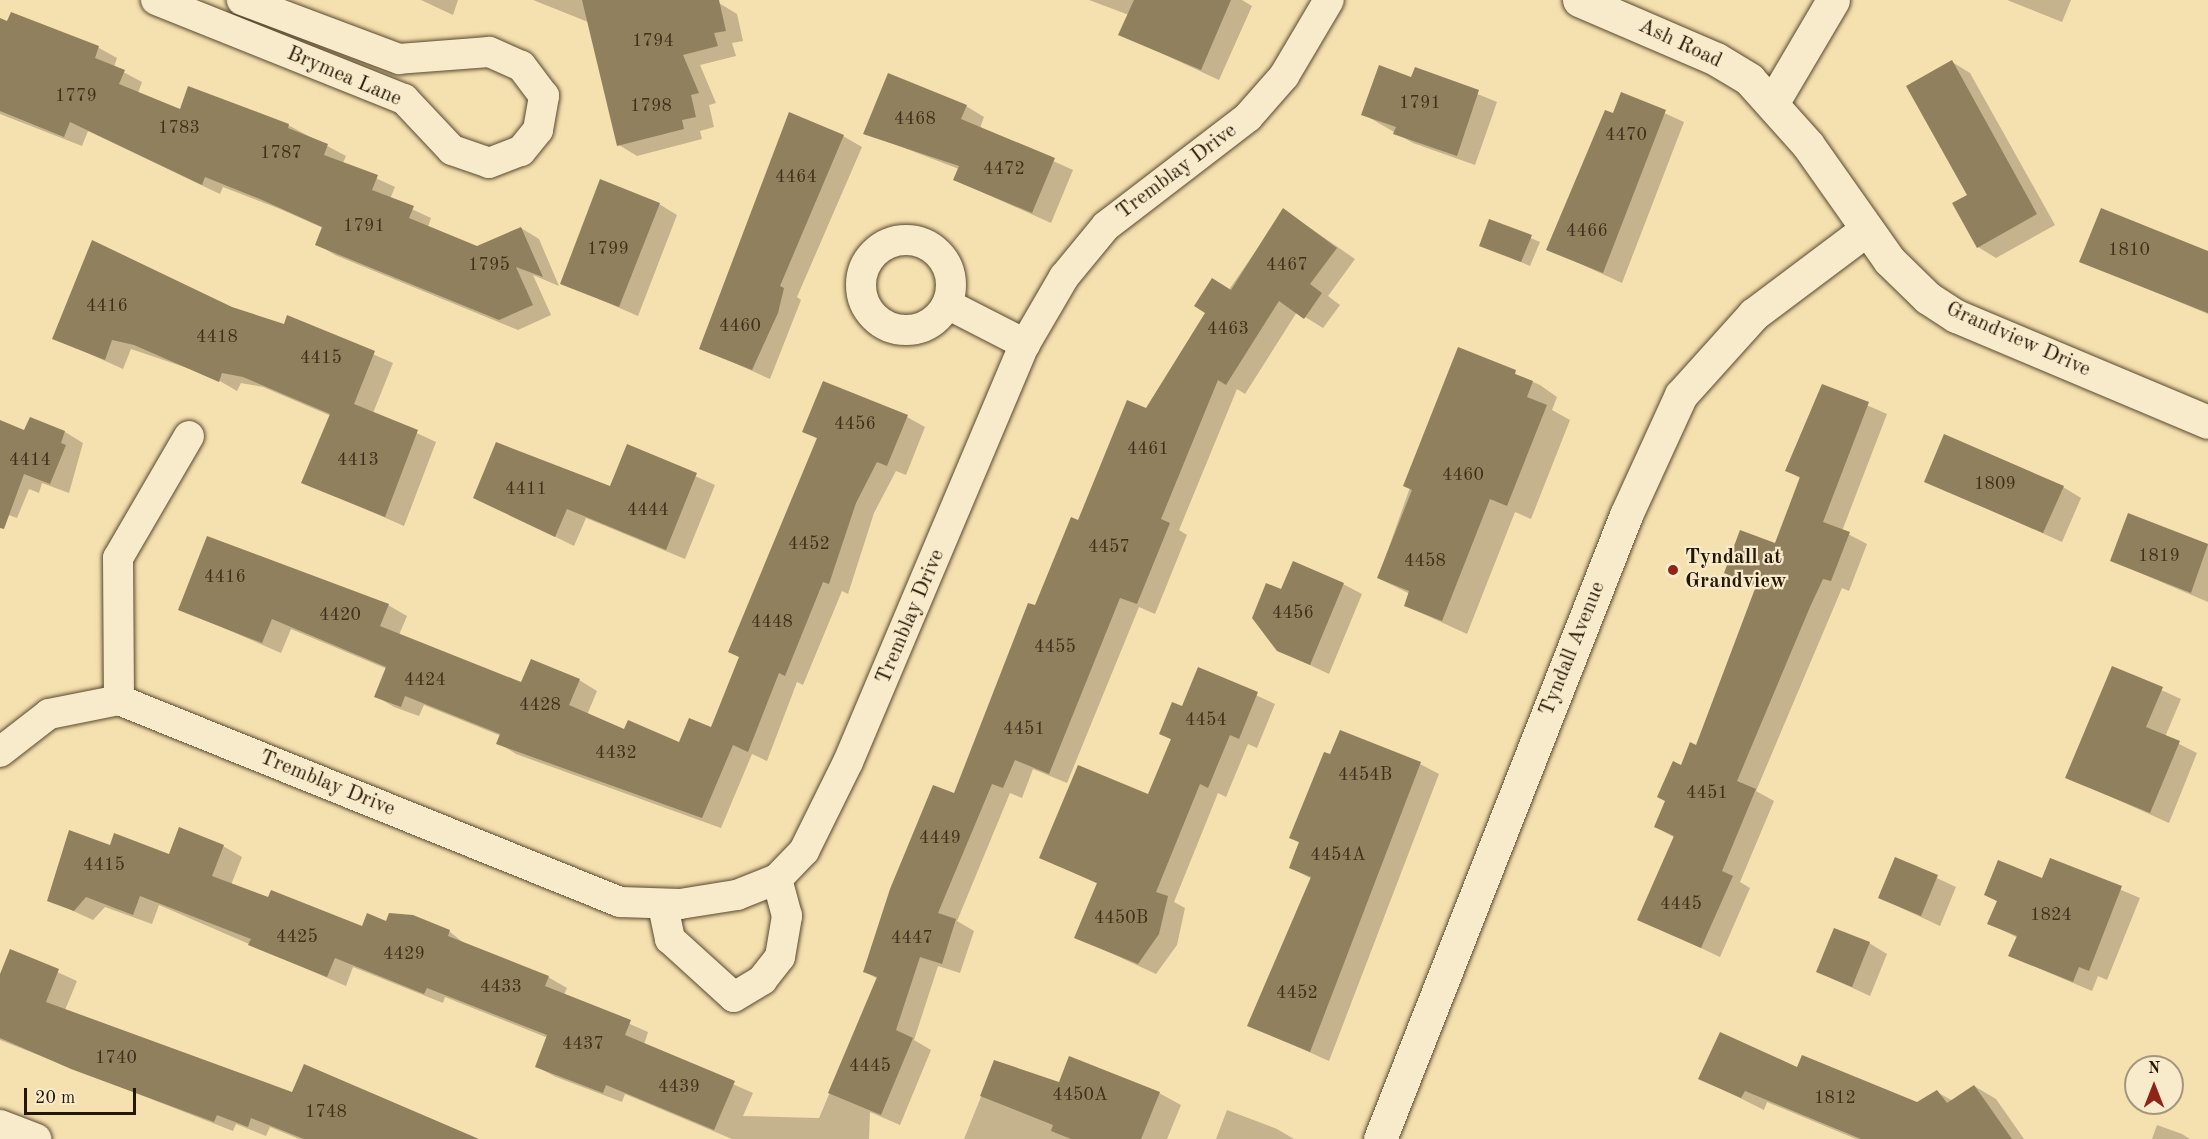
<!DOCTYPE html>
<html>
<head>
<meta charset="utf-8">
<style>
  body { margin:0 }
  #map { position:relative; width:2208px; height:1139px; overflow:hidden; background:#f5e0af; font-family:"Old Standard TT",serif }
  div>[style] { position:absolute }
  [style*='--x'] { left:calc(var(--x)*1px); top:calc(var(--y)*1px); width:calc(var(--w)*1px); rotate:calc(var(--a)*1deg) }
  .shadow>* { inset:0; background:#0003 }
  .building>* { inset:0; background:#91805d }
  .roads { filter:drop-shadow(0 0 2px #58492f) drop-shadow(0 0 2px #58492f) }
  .street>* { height:30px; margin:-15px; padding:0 15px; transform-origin:15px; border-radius:15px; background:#f8ebcb }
  .street>.ring { margin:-15px; padding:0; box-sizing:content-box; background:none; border:30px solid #f8ebcb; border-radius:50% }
  .secondary>* { height:33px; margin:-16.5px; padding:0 16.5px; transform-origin:16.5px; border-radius:16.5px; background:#f8ebcb }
  .dots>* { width:16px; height:16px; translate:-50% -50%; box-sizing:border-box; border:3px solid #f8ebcb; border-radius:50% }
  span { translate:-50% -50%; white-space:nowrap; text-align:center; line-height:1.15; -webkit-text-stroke:4.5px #f8ebcb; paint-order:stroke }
  .number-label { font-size:18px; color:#3f311a }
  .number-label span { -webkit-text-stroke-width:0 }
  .street-label { font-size:21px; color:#241704 }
  .poi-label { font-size:21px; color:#241704; font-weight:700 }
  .left { translate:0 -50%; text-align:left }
  .north { position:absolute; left:2124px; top:1055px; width:60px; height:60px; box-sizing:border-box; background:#f8ebcb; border:2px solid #a3967b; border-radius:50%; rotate:0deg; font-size:16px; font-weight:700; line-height:24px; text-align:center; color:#241704 }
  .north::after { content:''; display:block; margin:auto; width:21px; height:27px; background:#8f2418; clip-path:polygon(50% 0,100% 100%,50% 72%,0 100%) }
  .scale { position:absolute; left:24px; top:1088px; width:112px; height:27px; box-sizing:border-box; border:3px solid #241704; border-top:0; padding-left:8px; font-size:18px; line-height:21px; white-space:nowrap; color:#241704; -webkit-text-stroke:4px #f8ebcb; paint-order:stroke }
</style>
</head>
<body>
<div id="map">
  <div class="shadow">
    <div style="clip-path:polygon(421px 0,458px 0,453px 15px)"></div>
    <div style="clip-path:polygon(533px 0,696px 0,719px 3px,737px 14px,743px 41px,732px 43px,736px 56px,700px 65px,716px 103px,709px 105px,714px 127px,700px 131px,702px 139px,637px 156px,619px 145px,588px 22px)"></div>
    <div style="clip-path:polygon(1089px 0,1242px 0,1252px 6px,1219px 80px,1120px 34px,1129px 15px)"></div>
    <div style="clip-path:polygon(2007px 0,2071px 0,2062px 22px)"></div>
    <div style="clip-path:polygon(11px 14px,99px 48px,117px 58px,114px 67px,142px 82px,138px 93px,180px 111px,288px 125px,346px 156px,343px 163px,395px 187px,390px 199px,431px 218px,428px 227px,477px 247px,521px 228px,539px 239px,559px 286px,533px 275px,551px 315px,518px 330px,335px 255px,317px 244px,323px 228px,280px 209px,223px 187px,220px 194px,88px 131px,82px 146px,0 114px,0 19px,8px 23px)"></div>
    <div style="clip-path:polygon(1952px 62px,1970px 73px,2055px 225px,1996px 258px,1978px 247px)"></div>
    <div style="clip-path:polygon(1416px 69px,1497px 102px,1475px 165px,1413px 143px,1363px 114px,1412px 79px)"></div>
    <div style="clip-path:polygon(1622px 94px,1684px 122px,1622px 283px,1548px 249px)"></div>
    <div style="clip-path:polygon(966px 106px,984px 117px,980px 128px,1073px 170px,1051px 223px,955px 180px,959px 169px,865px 133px)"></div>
    <div style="clip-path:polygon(843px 136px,862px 147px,797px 297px,801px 300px,770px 379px,701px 348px)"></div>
    <div style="clip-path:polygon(659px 204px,677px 215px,638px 316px,562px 283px)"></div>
    <div style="clip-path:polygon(1284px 210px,1355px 259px,1328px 296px,1340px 305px,1323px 328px,1297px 312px,1245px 394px,1237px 389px,1179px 530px,1187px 535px,1155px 614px,1139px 607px,1067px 783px,1033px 769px,1022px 798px,1010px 793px,957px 921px,974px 931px,960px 973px,938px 966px,914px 1040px,931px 1050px,900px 1125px,870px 1112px,869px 1139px,732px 1139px,625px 1094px,622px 1102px,556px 1077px,537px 1067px,548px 1038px,445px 997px,443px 1003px,353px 967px,346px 986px,159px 905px,152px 924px,105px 907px,93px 920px,49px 900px,110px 847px,169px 856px,223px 846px,242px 857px,231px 885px,362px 928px,386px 923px,449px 931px,466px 945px,548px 977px,567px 988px,564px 995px,648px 1032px,644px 1045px,753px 1093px,743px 1116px,819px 1118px,878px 979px,865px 972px,954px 795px,1079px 522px,1146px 410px)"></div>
    <div style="clip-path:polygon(1490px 221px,1540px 242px,1530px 266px,1481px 245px)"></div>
    <div style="clip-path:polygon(2208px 254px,2208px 314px,2081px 261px)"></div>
    <div style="clip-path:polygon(232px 308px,285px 326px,288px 317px,393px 363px,373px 413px,436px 442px,404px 526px,303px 482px,331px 416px,263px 387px,241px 383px,237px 391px,211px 376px,131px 349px,123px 369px,54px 338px)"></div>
    <div style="clip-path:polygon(1459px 349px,1540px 385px,1557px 397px,1552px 410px,1570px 420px,1531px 519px,1515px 512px,1467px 634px,1406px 606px,1410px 594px,1378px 578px)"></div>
    <div style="clip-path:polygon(1823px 386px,1887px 414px,1842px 531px,1867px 544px,1849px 591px,1842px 588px,1756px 791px,1774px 801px,1740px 882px,1750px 888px,1720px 957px,1639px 919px,1675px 838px,1655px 826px,1681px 767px,1697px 747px,1757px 588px,1725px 573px,1776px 545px,1801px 479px,1787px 470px)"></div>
    <div style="clip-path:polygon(907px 417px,925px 427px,906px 475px,896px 471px,874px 513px,848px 594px,842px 591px,803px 685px,797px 682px,767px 761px,752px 754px,721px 828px,516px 754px,498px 743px,501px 736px,424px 705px,419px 716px,394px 707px,376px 696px,387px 669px,291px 629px,281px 653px,180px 609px,388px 605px,407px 616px,399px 635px,522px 684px,579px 680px,597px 691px,587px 715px,625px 731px,680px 743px,712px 729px,741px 658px,730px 652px,818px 439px,804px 431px)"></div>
    <div style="clip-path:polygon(0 422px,25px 432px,65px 432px,83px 443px,69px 493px,42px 483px,39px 493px,29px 489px,17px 518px,0 512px)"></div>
    <div style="clip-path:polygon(628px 446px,715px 485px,685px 559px,586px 518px,574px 546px,475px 497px,610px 488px)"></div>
    <div style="clip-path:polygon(1926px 481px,2063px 487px,2081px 498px,2062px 542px)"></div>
    <div style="clip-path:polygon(2129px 515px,2208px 544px,2208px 602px,2112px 561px)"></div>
    <div style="clip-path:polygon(1343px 584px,1362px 594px,1329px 674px,1278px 650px,1282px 591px)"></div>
    <div style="clip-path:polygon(2113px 668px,2181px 699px,2165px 737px,2197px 753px,2169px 823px,2067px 777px)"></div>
    <div style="clip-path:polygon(1199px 669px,1275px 704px,1257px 748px,1248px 744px,1226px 797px,1218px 793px,1174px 902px,1185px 908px,1177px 945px,1156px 974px,1076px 937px,1098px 884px,1041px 857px,1149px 796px,1172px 740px,1160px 734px,1183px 708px)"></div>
    <div style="clip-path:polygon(1420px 764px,1439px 774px,1329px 1061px,1249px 1025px,1312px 879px,1291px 868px,1300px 843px,1291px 838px)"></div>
    <div style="clip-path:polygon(1896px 859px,1956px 887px,1940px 926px,1880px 898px)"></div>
    <div style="clip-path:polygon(2051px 860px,2140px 898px,2107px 980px,2098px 976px,2092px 991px,2010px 956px,2018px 938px,1989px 923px,1998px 902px,1986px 894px,2043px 880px)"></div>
    <div style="clip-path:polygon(1869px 943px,1887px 954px,1870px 996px,1818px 972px)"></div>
    <div style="clip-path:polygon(11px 951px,77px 981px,65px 1010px,293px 1094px,473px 1139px,299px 1139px,270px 1127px,266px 1136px,236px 1124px,233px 1131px,0 1040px,0 978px)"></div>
    <div style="clip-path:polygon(995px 1062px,1060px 1084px,1159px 1093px,1181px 1105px,1167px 1139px,964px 1139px)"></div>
    <div style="clip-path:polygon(1798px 1069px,1917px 1103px,1937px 1092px,1953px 1101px,1974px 1086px,1996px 1099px,2024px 1139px,1856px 1139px,1767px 1102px,1764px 1110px,1700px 1078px)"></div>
    <div style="clip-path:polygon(1227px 1110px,1277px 1129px,1294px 1139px,1216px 1139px)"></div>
    <div style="clip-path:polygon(2157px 1125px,2182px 1134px,2190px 1139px,2152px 1139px)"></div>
  </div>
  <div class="building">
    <div style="clip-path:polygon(582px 0,719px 0,726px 31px,714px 33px,718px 46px,683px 55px,699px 93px,691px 95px,696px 117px,682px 120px,684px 129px,617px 146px)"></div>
    <div style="clip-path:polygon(1134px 0,1231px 0,1201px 70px,1118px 35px)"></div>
    <div style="clip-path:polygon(11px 12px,99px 46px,95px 58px,125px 70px,119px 84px,180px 109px,188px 86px,289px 124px,288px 128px,328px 144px,324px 155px,378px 175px,372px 190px,414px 206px,409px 218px,477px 246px,521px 227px,543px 277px,516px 267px,533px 305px,499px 320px,315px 245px,322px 227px,260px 199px,205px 177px,202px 185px,70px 122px,64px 137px,0 111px,0 18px,7px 21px)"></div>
    <div style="clip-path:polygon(1952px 60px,2037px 214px,1977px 248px,1952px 203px,1967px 195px,1906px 86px)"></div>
    <div style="clip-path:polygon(1379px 65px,1411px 77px,1415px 67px,1479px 90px,1457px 156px,1393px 134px,1396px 127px,1361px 115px)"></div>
    <div style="clip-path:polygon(888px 73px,967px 105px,961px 119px,1055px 158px,1032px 213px,953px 180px,959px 166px,863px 134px)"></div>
    <div style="clip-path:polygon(1621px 92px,1666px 110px,1603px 273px,1546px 250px,1605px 110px,1613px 113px)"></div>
    <div style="clip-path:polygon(789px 112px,844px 135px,780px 286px,784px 288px,778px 313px,752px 370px,699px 349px)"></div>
    <div style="clip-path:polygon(600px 179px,660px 203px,619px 307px,560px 284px)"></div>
    <div style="clip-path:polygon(1283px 208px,1337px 248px,1310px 284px,1322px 293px,1304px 319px,1279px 301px,1226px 385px,1218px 380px,1161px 519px,1170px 523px,1137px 604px,1120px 598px,1049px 774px,1015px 760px,1003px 788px,992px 784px,938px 913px,956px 919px,942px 964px,920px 957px,896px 1030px,913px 1038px,881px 1115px,828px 1093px,877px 977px,863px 972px,890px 889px,933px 785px,954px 793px,1028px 603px,1035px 605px,1071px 517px,1078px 520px,1127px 400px,1146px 408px,1205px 313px,1194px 306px,1212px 278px,1231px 290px)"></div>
    <div style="clip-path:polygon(2101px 208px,2208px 251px,2208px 313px,2079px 262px)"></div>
    <div style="clip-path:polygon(1489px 219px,1532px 235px,1521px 262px,1479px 246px)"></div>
    <div style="clip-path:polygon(92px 240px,232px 307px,284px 324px,287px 315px,375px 351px,354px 404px,418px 430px,385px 517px,301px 483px,330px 414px,243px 377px,222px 373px,219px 382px,134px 345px,112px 340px,105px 360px,52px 339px)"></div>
    <div style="clip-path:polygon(1458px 347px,1516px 370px,1515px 374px,1533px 381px,1527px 397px,1547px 405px,1507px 506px,1490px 499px,1442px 621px,1404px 606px,1409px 591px,1377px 578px,1412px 490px,1403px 486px)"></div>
    <div style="clip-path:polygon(823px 381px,908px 415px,887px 466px,877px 462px,856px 503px,829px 584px,823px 582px,785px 676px,779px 673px,748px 752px,733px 745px,702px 818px,496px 744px,500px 734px,405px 696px,401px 707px,374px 697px,386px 667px,272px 619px,262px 643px,178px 610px,207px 536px,389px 604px,380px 626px,521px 682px,531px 659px,580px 679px,569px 705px,624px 729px,628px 720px,679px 742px,689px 718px,711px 727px,739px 657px,728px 652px,817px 438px,802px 432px)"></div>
    <div style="clip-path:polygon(1822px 384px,1869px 402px,1823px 522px,1850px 532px,1831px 581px,1823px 579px,1810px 607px,1737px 781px,1756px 789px,1722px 871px,1733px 876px,1701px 948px,1637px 920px,1674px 836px,1654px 827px,1665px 801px,1657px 797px,1673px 761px,1681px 765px,1690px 742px,1696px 745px,1756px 586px,1724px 573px,1740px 530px,1775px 543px,1800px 477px,1785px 471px)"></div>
    <div style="clip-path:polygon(30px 417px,65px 431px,61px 443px,66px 445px,50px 484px,24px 474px,4px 529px,0 528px,0 420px,24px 430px)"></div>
    <div style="clip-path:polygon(1944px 434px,2064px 486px,2043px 533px,1924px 482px)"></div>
    <div style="clip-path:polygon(496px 442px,610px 486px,627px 444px,697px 473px,666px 550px,567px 509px,555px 537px,473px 498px)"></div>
    <div style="clip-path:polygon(2128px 513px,2208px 544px,2191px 593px,2110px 561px)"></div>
    <div style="clip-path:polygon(1293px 561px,1344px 583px,1310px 665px,1277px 651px,1252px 618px,1266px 583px,1281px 589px)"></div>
    <div style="clip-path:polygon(2112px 666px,2163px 687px,2146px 727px,2180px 741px,2150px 813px,2065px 778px)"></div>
    <div style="clip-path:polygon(1198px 667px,1258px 692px,1239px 739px,1230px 735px,1208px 788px,1200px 784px,1156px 892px,1168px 896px,1159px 934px,1138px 964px,1074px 938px,1097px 883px,1039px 858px,1078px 765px,1148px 794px,1171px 739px,1159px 734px,1172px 702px,1182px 706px)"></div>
    <div style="clip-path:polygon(1340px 730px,1421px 762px,1310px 1052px,1247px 1026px,1311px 877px,1289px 868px,1299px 842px,1289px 838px,1324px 752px,1330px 754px)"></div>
    <div style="clip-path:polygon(179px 827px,224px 845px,212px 876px,268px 897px,271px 890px,362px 926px,367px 913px,386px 921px,389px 913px,413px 915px,450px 930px,448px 936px,549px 976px,545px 986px,631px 1020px,625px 1035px,735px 1081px,714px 1130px,606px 1085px,603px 1093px,535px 1067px,547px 1035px,427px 988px,424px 994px,335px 958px,327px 977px,248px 945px,251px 939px,140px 896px,133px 915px,86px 897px,74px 911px,47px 901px,69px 830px,110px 845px,114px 833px,169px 854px)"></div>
    <div style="clip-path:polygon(1895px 857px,1938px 875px,1921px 916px,1878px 898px)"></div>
    <div style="clip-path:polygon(2050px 858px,2122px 886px,2089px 971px,2079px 967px,2073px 982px,2008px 956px,2017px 936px,1987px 924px,1997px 901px,1984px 895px,1998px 860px,2042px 878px)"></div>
    <div style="clip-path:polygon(1834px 928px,1870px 942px,1852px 987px,1816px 972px)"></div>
    <div style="clip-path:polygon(10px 949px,59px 969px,46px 1002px,292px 1092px,304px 1064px,479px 1139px,304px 1139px,251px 1118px,248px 1127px,217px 1115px,214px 1122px,71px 1069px,0 1038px,0 974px)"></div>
    <div style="clip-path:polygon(1720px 1032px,1797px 1067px,1802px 1055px,1917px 1102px,1937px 1090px,1947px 1103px,1974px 1085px,2012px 1139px,1861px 1139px,1745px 1091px,1741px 1098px,1698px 1079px)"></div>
    <div style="clip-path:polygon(1069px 1056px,1160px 1092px,1141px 1139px,1071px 1139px,1051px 1131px,1053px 1125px,980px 1096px,994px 1060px,1059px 1082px)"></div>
  </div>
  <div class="roads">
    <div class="street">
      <div style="--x:156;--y:0;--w:267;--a:21.8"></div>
      <div style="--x:404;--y:99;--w:70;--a:46.7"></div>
      <div style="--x:452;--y:150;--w:39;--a:19"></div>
      <div style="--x:489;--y:163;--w:34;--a:-21"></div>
      <div style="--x:521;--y:151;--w:27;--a:-51"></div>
      <div style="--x:538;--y:130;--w:35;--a:-80"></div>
      <div style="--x:544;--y:96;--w:38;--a:-127"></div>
      <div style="--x:521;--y:66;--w:35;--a:-156"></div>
      <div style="--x:489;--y:52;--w:90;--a:175.6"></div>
      <div style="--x:399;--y:59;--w:168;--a:-159.4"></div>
      <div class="ring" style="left:861px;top:240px;width:60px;height:60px"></div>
      <div style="--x:947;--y:304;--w:88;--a:27.1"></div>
      <div style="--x:119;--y:700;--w:142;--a:-90.4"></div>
      <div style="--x:118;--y:558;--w:141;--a:-59.8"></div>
      <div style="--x:0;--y:752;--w:62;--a:-37.8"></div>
      <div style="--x:49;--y:714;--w:71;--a:-11.3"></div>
      <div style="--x:119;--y:700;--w:540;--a:21.96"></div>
      <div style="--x:620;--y:902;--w:60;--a:1.9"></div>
      <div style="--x:680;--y:904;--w:58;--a:-9"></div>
      <div style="--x:737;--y:895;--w:43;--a:-21.8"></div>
      <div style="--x:777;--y:879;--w:39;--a:-46"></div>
      <div style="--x:804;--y:851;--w:99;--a:-63.7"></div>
      <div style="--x:848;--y:762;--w:454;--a:-67.1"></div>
      <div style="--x:1025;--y:344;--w:78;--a:-59.8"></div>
      <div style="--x:1064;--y:277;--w:66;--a:-50.5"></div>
      <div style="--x:1106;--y:226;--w:179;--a:-37.5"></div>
      <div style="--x:1248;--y:117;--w:55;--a:-48.7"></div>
      <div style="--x:1284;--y:76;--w:88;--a:-59.4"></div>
      <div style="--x:663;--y:906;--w:34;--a:78"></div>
      <div style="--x:670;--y:939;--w:86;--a:42.2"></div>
      <div style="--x:734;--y:997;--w:33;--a:-31"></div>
      <div style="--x:762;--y:980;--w:29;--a:-52"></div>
      <div style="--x:780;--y:957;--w:42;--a:-80.3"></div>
      <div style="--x:787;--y:916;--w:38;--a:-105"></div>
      <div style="--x:0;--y:1125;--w:39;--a:21"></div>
    </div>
    <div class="secondary">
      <div style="--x:1579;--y:0;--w:149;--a:23.3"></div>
      <div style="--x:1716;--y:59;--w:39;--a:31"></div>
      <div style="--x:1749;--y:79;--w:89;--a:48.2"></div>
      <div style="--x:1808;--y:145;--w:141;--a:54.8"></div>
      <div style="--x:1889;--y:260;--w:54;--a:44.3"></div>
      <div style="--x:1928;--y:298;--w:33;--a:33"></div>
      <div style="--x:1956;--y:316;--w:273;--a:22.8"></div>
      <div style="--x:1773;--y:102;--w:118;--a:-59.5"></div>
      <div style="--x:1380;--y:1139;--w:671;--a:-68.48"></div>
      <div style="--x:1626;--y:515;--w:132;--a:-65.4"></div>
      <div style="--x:1681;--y:395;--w:109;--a:-48"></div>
      <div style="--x:1754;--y:314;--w:140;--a:-36.9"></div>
    </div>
  </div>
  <div class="dots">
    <div style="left:1673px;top:570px;background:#8f2418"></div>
  </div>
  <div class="number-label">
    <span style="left:653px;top:41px">1794</span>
    <span style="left:76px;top:96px">1779</span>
    <span style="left:1420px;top:103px">1791</span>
    <span style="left:651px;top:106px">1798</span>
    <span style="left:915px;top:119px">4468</span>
    <span style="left:179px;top:128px">1783</span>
    <span style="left:1626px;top:135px">4470</span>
    <span style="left:281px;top:153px">1787</span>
    <span style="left:1004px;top:169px">4472</span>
    <span style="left:796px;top:177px">4464</span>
    <span style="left:364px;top:226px">1791</span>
    <span style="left:1587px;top:231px">4466</span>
    <span style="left:608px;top:249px">1799</span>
    <span style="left:2129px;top:250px">1810</span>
    <span style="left:489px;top:265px">1795</span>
    <span style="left:1287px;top:265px">4467</span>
    <span style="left:107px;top:306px">4416</span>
    <span style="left:740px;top:326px">4460</span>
    <span style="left:1228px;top:329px">4463</span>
    <span style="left:217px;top:337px">4418</span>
    <span style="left:321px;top:358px">4415</span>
    <span style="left:855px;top:424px">4456</span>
    <span style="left:1148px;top:449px">4461</span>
    <span style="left:30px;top:460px">4414</span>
    <span style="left:358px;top:460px">4413</span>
    <span style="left:1463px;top:475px">4460</span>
    <span style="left:1995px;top:484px">1809</span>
    <span style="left:526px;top:489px">4411</span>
    <span style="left:648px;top:510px">4444</span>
    <span style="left:809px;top:544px">4452</span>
    <span style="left:1109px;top:547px">4457</span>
    <span style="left:2159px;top:556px">1819</span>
    <span style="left:1425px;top:561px">4458</span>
    <span style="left:225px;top:577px">4416</span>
    <span style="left:1293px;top:613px">4456</span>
    <span style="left:340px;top:615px">4420</span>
    <span style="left:772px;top:622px">4448</span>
    <span style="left:1055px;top:647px">4455</span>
    <span style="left:425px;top:680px">4424</span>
    <span style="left:540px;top:705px">4428</span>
    <span style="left:1206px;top:720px">4454</span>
    <span style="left:1024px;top:729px">4451</span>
    <span style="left:616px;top:753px">4432</span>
    <span style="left:1365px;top:775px">4454B</span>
    <span style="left:1707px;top:793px">4451</span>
    <span style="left:940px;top:838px">4449</span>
    <span style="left:1338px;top:855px">4454A</span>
    <span style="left:104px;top:865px">4415</span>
    <span style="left:1681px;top:904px">4445</span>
    <span style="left:2051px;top:915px">1824</span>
    <span style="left:1121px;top:918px">4450B</span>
    <span style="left:297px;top:937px">4425</span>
    <span style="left:912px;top:938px">4447</span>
    <span style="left:404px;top:954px">4429</span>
    <span style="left:501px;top:987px">4433</span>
    <span style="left:1297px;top:993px">4452</span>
    <span style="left:583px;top:1044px">4437</span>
    <span style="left:116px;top:1058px">1740</span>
    <span style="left:870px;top:1066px">4445</span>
    <span style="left:679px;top:1087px">4439</span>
    <span style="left:1080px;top:1095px">4450A</span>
    <span style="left:1835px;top:1098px">1812</span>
    <span style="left:326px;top:1112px">1748</span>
  </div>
  <div class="street-label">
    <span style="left:1680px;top:44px;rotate:25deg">Ash Road</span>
    <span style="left:344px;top:77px;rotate:23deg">Brymea Lane</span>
    <span style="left:1177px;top:172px;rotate:-37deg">Tremblay Drive</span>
    <span style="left:2018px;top:340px;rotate:24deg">Grandview Drive</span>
    <span style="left:911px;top:617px;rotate:-67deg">Tremblay Drive</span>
    <span style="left:1573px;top:649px;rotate:-68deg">Tyndall Avenue</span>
    <span style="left:327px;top:784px;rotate:22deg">Tremblay Drive</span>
  </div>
  <div class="poi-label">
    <span class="left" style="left:1685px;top:570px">Tyndall at<br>Grandview</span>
  </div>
  <div class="north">N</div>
  <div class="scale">20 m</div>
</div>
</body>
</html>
